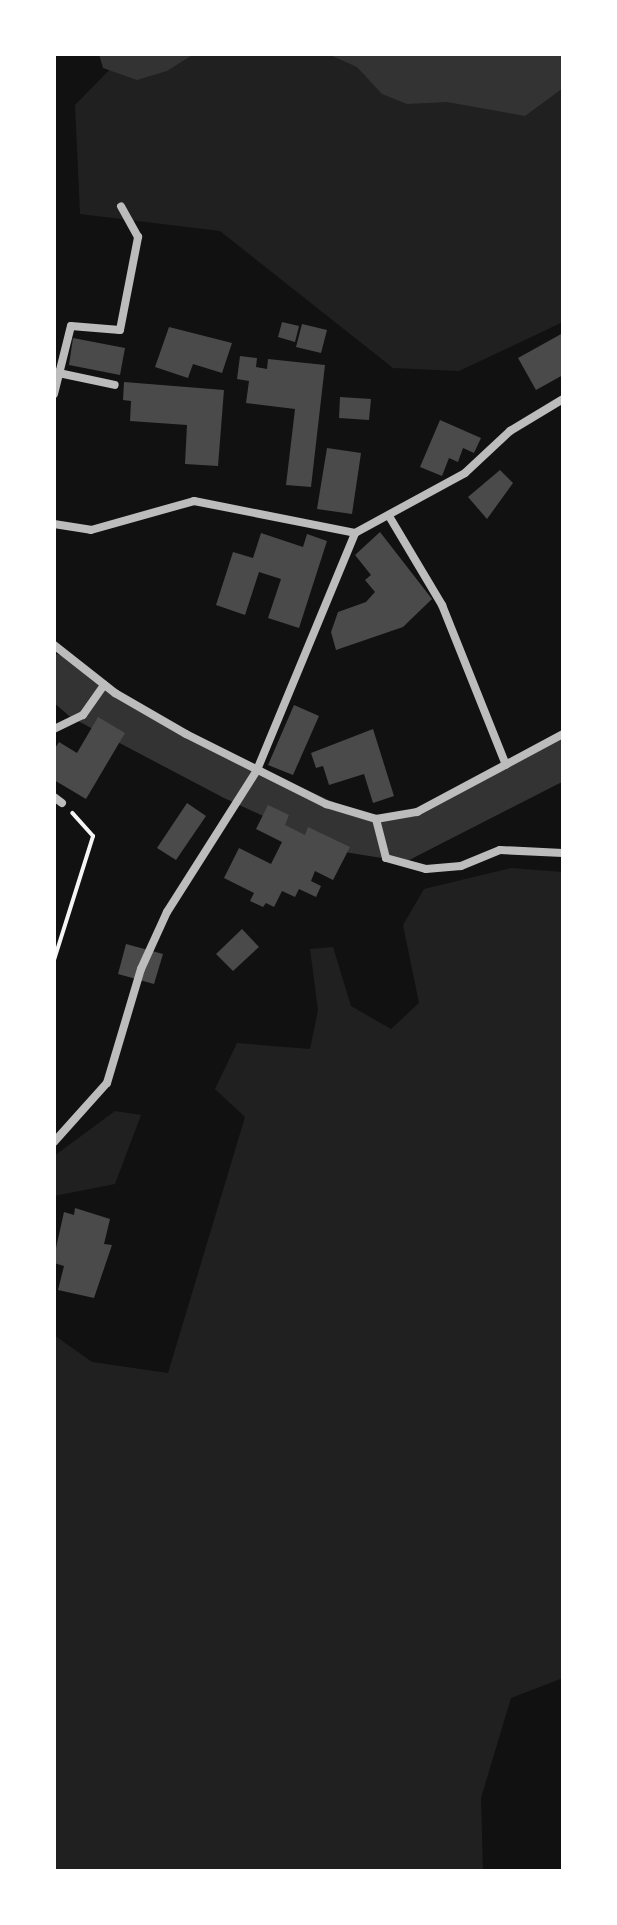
<!DOCTYPE html>
<html>
<head>
<meta charset="utf-8">
<style>
  body { margin:0 }
  #map { position:relative; width:617px; height:1925px; overflow:hidden; background:#111; font-family:"Fira Sans",sans-serif }
  div>[style] { position:absolute }
  [style*='--x'] { left:calc(var(--x)*1px); top:calc(var(--y)*1px); width:calc(var(--w)*1px); rotate:calc(var(--a)*1deg) }
  .green>* { inset:0; background:#202020 }
  .water>* { inset:0; background:#333 }
  .river>* { height:42px; margin:-21px; padding:0 21px; transform-origin:21px; border-radius:21px; background:#333 }
  .building>* { inset:0; background:#4a4a4a }
  .path>* { height:4px; margin:-2px; padding:0 2px; transform-origin:2px; border-radius:2px; background:#f5f5f5 }
  .minor>* { height:8px; margin:-4px; padding:0 4px; transform-origin:4px; border-radius:4px; background:#bcbcbc }
  span { translate:-50% -50%; white-space:nowrap; text-align:center; line-height:1.15; -webkit-text-stroke:6px #fff; paint-order:stroke }
  .frame { position:absolute; inset:0; border:56px solid #fff; pointer-events:none }
</style>
</head>
<body>
<div id="map">
  <div class="green">
    <div style="clip-path:polygon(125px 54px,395px 54px,563px 87px,563px 322px,459px 371px,393px 368px,220px 231px,80px 214px,75px 105px)"></div>
    <div style="clip-path:polygon(511px 868px,563px 872px,563px 1678px,511px 1698px,481px 1798px,483px 1871px,54px 1871px,54px 1335px,92px 1362px,168px 1373px,245px 1117px,215px 1089px,237px 1043px,310px 1049px,318px 1010px,310px 949px,333px 947px,351px 1006px,391px 1029px,419px 1003px,403px 925px,424px 889px)"></div>
    <div style="clip-path:polygon(115px 1111px,141px 1115px,115px 1184px,54px 1196px,54px 1156px)"></div>
  </div>
  <div class="water">
    <div style="clip-path:polygon(99px 54px,194px 54px,167px 71px,137px 80px,103px 68px)"></div>
    <div style="clip-path:polygon(328px 54px,563px 54px,563px 88px,525px 116px,447px 102px,407px 104px,382px 94px,357px 67px)"></div>
  </div>
  <div class="river">
    <div style="--x:54;--y:675;--w:38;--a:41"></div>
    <div style="--x:83;--y:700;--w:170;--a:27.8"></div>
    <div style="--x:233;--y:779;--w:124;--a:24.7"></div>
    <div style="--x:346;--y:831;--w:57;--a:9.1"></div>
    <div style="--x:402;--y:840;--w:181;--a:-27"></div>
  </div>
  <div class="building">
    <div style="clip-path:polygon(282px 322px,299px 326px,295px 342px,278px 337px)"></div>
    <div style="clip-path:polygon(302px 324px,327px 330px,321px 353px,296px 347px)"></div>
    <div style="clip-path:polygon(169px 327px,232px 343px,222px 373px,193px 364px,188px 378px,155px 367px)"></div>
    <div style="clip-path:polygon(563px 333px,563px 375px,536px 390px,518px 358px)"></div>
    <div style="clip-path:polygon(73px 338px,125px 348px,120px 375px,69px 365px)"></div>
    <div style="clip-path:polygon(240px 356px,257px 358px,256px 367px,267px 369px,268px 359px,325px 365px,311px 487px,286px 485px,295px 409px,246px 403px,249px 381px,237px 379px)"></div>
    <div style="clip-path:polygon(124px 382px,224px 390px,218px 466px,185px 464px,187px 425px,130px 421px,131px 401px,123px 400px)"></div>
    <div style="clip-path:polygon(340px 397px,371px 399px,369px 420px,339px 418px)"></div>
    <div style="clip-path:polygon(440px 420px,481px 438px,474px 453px,463px 448px,458px 462px,449px 458px,442px 476px,420px 467px)"></div>
    <div style="clip-path:polygon(327px 448px,361px 453px,352px 514px,317px 509px)"></div>
    <div style="clip-path:polygon(500px 470px,513px 483px,487px 519px,468px 497px)"></div>
    <div style="clip-path:polygon(380px 532px,432px 599px,403px 627px,336px 650px,331px 632px,338px 612px,366px 602px,375px 592px,365px 580px,371px 575px,355px 555px)"></div>
    <div style="clip-path:polygon(261px 533px,303px 547px,307px 534px,327px 541px,299px 628px,268px 618px,281px 579px,259px 572px,245px 615px,216px 605px,233px 552px,253px 558px)"></div>
    <div style="clip-path:polygon(294px 705px,319px 716px,293px 775px,268px 765px)"></div>
    <div style="clip-path:polygon(98px 717px,125px 733px,86px 799px,54px 780px,54px 750px,59px 742px,77px 753px)"></div>
    <div style="clip-path:polygon(373px 729px,394px 796px,373px 803px,364px 774px,329px 785px,323px 766px,316px 768px,311px 753px)"></div>
    <div style="clip-path:polygon(187px 803px,206px 816px,176px 860px,157px 848px)"></div>
    <div style="clip-path:polygon(268px 805px,289px 815px,285px 825px,305px 835px,308px 827px,350px 847px,333px 880px,315px 871px,311px 881px,321px 886px,316px 897px,299px 889px,295px 897px,282px 891px,274px 907px,266px 903px,263px 907px,250px 901px,254px 893px,224px 878px,239px 848px,271px 864px,282px 842px,256px 829px)"></div>
    <div style="clip-path:polygon(242px 929px,259px 947px,233px 971px,216px 954px)"></div>
    <div style="clip-path:polygon(126px 944px,163px 954px,154px 984px,118px 974px)"></div>
    <div style="clip-path:polygon(75px 1208px,110px 1219px,104px 1244px,112px 1245px,94px 1298px,58px 1290px,64px 1266px,54px 1263px,54px 1257px,64px 1212px,74px 1215px)"></div>
  </div>
  <div class="path">
    <div style="--x:54;--y:960;--w:130;--a:-72.5"></div>
    <div style="--x:93;--y:836;--w:31;--a:-132"></div>
  </div>
  <div class="minor">
    <div style="--x:54;--y:372;--w:62;--a:12"></div>
    <div style="--x:54;--y:394;--w:70;--a:-76"></div>
    <div style="--x:71;--y:326;--w:49;--a:4.7"></div>
    <div style="--x:120;--y:330;--w:95;--a:-79"></div>
    <div style="--x:138;--y:237;--w:35;--a:-119"></div>
    <div style="--x:389;--y:516;--w:104;--a:59.2"></div>
    <div style="--x:442;--y:605;--w:172;--a:68.2"></div>
    <div style="--x:54;--y:524;--w:37;--a:9"></div>
    <div style="--x:91;--y:530;--w:107;--a:-15.7"></div>
    <div style="--x:194;--y:501;--w:164;--a:11.2"></div>
    <div style="--x:54;--y:645;--w:78;--a:38.2"></div>
    <div style="--x:115;--y:693;--w:82;--a:30"></div>
    <div style="--x:186;--y:734;--w:157;--a:26.6"></div>
    <div style="--x:326;--y:804;--w:52;--a:16.7"></div>
    <div style="--x:376;--y:819;--w:42;--a:-9.7"></div>
    <div style="--x:417;--y:812;--w:166;--a:-28.1"></div>
    <div style="--x:54;--y:729;--w:32;--a:-26"></div>
    <div style="--x:83;--y:715;--w:37;--a:-55"></div>
    <div style="--x:54;--y:797;--w:10;--a:37"></div>
    <div style="--x:376;--y:819;--w:40;--a:75.6"></div>
    <div style="--x:386;--y:858;--w:41;--a:15.4"></div>
    <div style="--x:426;--y:869;--w:35;--a:-5"></div>
    <div style="--x:461;--y:866;--w:42;--a:-22.3"></div>
    <div style="--x:500;--y:850;--w:63;--a:2.7"></div>
    <div style="--x:54;--y:1142;--w:79;--a:-48.1"></div>
    <div style="--x:107;--y:1083;--w:119;--a:-73.4"></div>
    <div style="--x:141;--y:969;--w:63;--a:-65.5"></div>
    <div style="--x:167;--y:912;--w:168;--a:-57.6"></div>
    <div style="--x:257;--y:770;--w:256;--a:-67.5"></div>
    <div style="--x:355;--y:533;--w:125;--a:-28.6"></div>
    <div style="--x:465;--y:473;--w:62;--a:-43"></div>
    <div style="--x:510;--y:431;--w:62;--a:-31.1"></div>
  </div>
  <div class="frame"></div>
</div>
</body>
</html>
